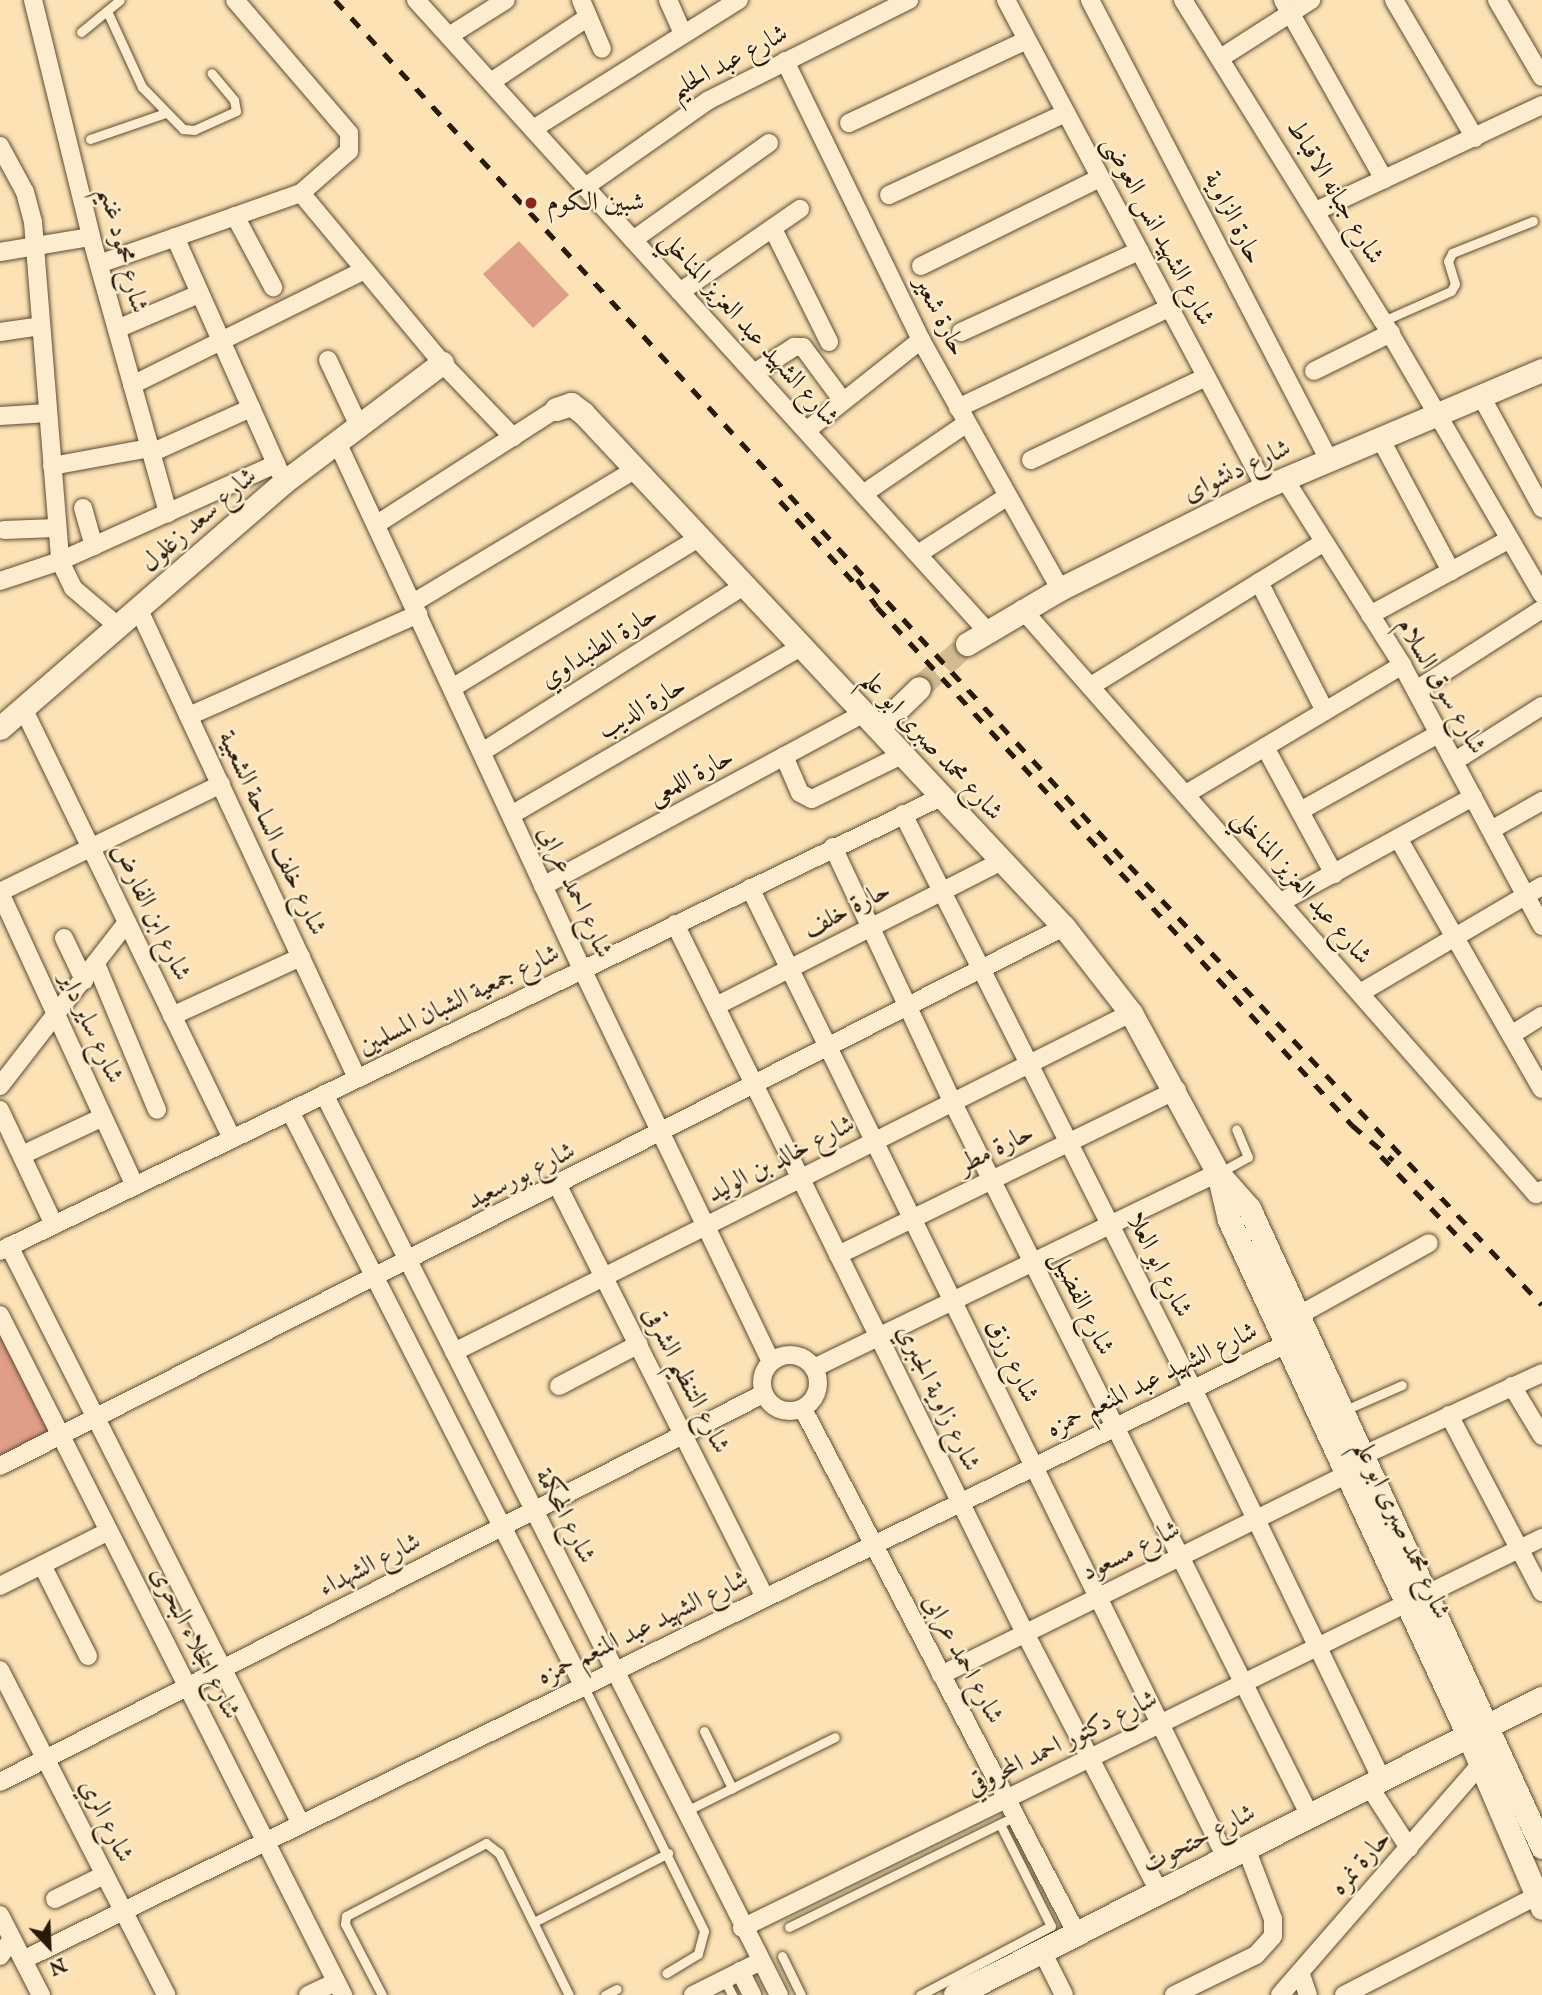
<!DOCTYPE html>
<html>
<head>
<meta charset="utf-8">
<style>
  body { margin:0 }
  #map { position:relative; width:1542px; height:1995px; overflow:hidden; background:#fce2b4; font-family:"IM FELL English",Amiri,serif }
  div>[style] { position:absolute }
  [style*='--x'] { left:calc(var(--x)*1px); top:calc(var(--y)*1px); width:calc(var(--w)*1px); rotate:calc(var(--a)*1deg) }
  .building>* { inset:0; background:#df9e87 }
  .tertiary-tunnel>* { height:23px; margin-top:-11.5px; transform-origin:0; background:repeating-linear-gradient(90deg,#d2ba92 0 23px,transparent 0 34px) }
  .roads { filter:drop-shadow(0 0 2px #5d4b33) drop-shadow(0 0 2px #5d4b33) }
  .service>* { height:9px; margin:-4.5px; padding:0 4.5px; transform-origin:4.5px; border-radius:4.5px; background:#fdecce }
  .minor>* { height:18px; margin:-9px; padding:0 9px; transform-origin:9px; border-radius:9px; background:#fdecce }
  .minor>.ring { margin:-9px; padding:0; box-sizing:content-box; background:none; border:18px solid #fdecce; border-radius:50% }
  .tertiary>* { height:23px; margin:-11.5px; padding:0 11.5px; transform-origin:11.5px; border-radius:11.5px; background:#fdecce }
  .secondary>* { height:24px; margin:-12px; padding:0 12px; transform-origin:12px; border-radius:12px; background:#fdecce }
  .rail>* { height:5px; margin-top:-2.5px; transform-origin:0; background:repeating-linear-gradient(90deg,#281908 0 12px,transparent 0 24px) }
  .dots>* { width:19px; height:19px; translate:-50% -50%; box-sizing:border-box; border:4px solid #fdecce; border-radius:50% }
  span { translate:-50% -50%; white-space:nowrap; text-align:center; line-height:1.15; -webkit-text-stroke:5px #fdecce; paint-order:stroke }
  .street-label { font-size:26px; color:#281908 }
  .poi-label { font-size:26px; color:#281908 }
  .left { translate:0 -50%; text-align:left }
  .north { position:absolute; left:14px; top:1911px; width:70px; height:70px; -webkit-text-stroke:5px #fdecce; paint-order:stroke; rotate:157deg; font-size:19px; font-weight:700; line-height:28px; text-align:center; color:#281908 }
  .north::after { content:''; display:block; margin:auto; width:24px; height:32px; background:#281908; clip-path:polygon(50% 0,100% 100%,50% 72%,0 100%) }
</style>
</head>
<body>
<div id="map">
  <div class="building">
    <div style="clip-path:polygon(519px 241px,569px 295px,533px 328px,483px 274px)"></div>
    <div style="clip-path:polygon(0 1328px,54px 1433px,0 1460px)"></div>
  </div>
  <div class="tertiary-tunnel">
    <div style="--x:919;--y:688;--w:65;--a:-42.5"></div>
  </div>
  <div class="roads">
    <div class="service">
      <div style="--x:107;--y:11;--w:84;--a:65.3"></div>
      <div style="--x:142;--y:87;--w:59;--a:45.7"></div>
      <div style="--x:183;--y:129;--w:11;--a:5"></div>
      <div style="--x:194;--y:130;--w:46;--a:-24.3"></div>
      <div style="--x:236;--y:111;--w:11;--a:-100"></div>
      <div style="--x:234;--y:100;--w:35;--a:-130"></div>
      <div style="--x:81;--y:32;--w:50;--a:-39.4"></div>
      <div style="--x:90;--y:139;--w:79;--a:-19.1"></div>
      <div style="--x:1383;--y:321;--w:74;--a:-23.8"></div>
      <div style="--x:1451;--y:291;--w:8;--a:-60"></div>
      <div style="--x:1455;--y:284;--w:24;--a:-107"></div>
      <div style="--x:1448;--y:261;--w:9;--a:-63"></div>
      <div style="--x:1452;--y:253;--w:87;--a:-21.6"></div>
      <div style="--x:1219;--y:1173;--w:33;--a:-29"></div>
      <div style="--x:1248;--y:1157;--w:30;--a:-113"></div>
      <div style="--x:1345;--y:1410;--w:62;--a:-23.7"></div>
      <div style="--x:583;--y:1685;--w:274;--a:63.8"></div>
      <div style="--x:704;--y:1931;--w:24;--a:105"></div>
      <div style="--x:698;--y:1954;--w:37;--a:149"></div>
      <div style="--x:704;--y:1731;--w:64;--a:63.8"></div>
      <div style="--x:686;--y:1811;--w:166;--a:-26.4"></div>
      <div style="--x:534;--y:1922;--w:151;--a:-27.2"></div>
      <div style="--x:789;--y:1927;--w:253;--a:-26.1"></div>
      <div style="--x:782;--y:1956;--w:43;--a:64"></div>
      <div style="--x:724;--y:1979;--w:18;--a:63"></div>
      <div style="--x:382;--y:1995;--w:80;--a:-117.5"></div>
      <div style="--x:345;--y:1924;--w:8;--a:-83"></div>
      <div style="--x:346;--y:1916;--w:158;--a:-27.5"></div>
      <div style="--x:486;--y:1843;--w:16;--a:38"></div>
      <div style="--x:499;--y:1853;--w:158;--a:63.8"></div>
      <div style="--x:605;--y:1995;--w:13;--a:-27"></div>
      <div style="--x:920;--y:1995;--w:148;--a:-27.8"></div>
      <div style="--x:1051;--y:1926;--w:114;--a:-116.6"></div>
    </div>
    <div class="minor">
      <div style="--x:33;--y:0;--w:244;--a:76.2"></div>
      <div style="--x:91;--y:237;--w:287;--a:74.4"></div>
      <div style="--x:416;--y:0;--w:850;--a:47.86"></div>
      <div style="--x:581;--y:0;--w:53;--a:66.8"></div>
      <div style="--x:668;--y:0;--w:37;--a:66"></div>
      <div style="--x:1006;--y:0;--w:552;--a:61.99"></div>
      <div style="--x:1090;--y:0;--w:518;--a:62.55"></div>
      <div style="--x:1183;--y:0;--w:378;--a:58.1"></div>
      <div style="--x:1383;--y:321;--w:316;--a:59.8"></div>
      <div style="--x:1283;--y:0;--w:206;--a:60.6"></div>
      <div style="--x:1394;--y:0;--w:160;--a:59.6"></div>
      <div style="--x:1497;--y:0;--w:89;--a:59.7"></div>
      <div style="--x:449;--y:36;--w:67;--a:-32.3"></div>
      <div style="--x:1222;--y:57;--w:106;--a:-32.6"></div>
      <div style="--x:785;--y:61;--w:310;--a:64"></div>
      <div style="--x:921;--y:340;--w:285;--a:60.8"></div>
      <div style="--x:491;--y:82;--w:117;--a:-33.8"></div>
      <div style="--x:849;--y:123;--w:196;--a:-25"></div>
      <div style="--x:533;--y:129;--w:243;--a:-32.1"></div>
      <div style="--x:0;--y:146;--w:52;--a:61.5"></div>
      <div style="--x:25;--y:192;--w:31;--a:75"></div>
      <div style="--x:33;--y:222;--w:340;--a:85.4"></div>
      <div style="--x:60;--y:561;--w:30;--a:64"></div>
      <div style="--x:73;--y:588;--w:60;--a:40.3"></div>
      <div style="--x:585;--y:187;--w:151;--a:-35.1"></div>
      <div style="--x:709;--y:100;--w:224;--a:-26.6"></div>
      <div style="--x:301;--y:193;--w:221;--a:50.3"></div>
      <div style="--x:442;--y:363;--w:103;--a:46.2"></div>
      <div style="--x:889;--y:195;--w:195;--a:-24.9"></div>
      <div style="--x:1316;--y:211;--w:250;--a:-25.1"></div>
      <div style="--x:235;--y:216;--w:81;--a:61.8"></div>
      <div style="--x:773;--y:229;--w:126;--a:63.6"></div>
      <div style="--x:175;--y:237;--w:258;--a:66"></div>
      <div style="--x:633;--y:240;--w:167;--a:-35.5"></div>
      <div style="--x:0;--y:252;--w:92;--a:-9.4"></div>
      <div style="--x:99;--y:264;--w:214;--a:-19.4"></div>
      <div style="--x:301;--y:193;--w:64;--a:-41.2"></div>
      <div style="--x:349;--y:151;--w:18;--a:-90"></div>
      <div style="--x:349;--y:133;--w:175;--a:-130.6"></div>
      <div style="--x:921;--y:266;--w:199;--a:-26.2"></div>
      <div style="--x:680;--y:292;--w:146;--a:-34.7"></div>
      <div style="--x:117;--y:329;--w:89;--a:-23.1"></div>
      <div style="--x:0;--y:332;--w:41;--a:-8.3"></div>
      <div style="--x:961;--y:332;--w:196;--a:-24.5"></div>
      <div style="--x:328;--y:360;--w:73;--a:64.8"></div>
      <div style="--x:1314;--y:371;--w:86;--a:-26.3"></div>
      <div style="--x:754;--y:373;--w:48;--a:-33"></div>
      <div style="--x:794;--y:347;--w:9;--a:0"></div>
      <div style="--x:803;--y:347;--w:67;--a:53.5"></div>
      <div style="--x:132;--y:385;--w:258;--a:-26.3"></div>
      <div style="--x:1481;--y:396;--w:128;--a:61.4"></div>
      <div style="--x:958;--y:408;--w:233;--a:-25.4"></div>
      <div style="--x:0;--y:416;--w:48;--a:-3.6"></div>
      <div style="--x:806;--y:431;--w:147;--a:-38.4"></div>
      <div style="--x:1380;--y:438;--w:151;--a:61.9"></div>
      <div style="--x:337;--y:442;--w:581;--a:65.07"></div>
      <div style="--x:582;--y:969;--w:436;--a:64.3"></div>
      <div style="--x:151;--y:453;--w:110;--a:-24.2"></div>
      <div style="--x:1031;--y:460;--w:194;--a:-25.4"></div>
      <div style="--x:52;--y:466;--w:100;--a:-10.4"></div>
      <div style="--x:1284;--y:478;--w:221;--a:57.7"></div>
      <div style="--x:1402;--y:665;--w:296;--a:61.8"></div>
      <div style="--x:863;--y:494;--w:126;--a:-34.3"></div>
      <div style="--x:83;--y:508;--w:40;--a:74"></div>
      <div style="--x:377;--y:524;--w:213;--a:-32.7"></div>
      <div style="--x:4;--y:530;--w:52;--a:-2.2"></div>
      <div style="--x:918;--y:554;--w:107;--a:-32.8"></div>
      <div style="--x:0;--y:581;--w:63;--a:-18.4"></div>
      <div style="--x:60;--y:561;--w:237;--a:-24.2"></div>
      <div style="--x:1259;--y:582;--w:145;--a:62.9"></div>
      <div style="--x:413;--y:603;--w:260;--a:-31"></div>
      <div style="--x:1022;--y:609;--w:779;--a:48.7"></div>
      <div style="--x:1536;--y:1194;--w:7;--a:-34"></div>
      <div style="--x:139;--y:610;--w:516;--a:65.02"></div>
      <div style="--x:1370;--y:615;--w:159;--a:-28.5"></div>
      <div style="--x:1091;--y:686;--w:274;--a:-31.7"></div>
      <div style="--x:452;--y:688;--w:289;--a:-31.3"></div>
      <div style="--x:1416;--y:690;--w:150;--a:-32.7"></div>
      <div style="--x:23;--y:708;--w:479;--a:64.1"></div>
      <div style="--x:189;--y:716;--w:251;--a:-24"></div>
      <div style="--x:1265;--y:747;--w:145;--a:61.5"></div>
      <div style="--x:482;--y:752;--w:310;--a:-32.4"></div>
      <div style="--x:784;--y:756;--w:40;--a:66.6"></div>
      <div style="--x:800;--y:793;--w:13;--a:27"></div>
      <div style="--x:812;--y:799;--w:100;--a:-26.1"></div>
      <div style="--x:1455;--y:761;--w:103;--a:-32.3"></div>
      <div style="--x:1186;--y:794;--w:252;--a:-30.8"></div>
      <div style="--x:1300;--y:811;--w:160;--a:-29.1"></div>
      <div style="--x:903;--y:814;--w:644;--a:63.24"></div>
      <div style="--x:1193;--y:1389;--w:434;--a:64.2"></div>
      <div style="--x:511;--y:815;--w:335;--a:-30.1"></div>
      <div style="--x:1491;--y:830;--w:59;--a:-29.6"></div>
      <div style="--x:1398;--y:838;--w:289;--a:60.2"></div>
      <div style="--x:833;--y:847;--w:283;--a:64.9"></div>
      <div style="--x:953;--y:1103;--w:797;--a:63.4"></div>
      <div style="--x:543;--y:886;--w:363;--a:-28.3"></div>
      <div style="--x:750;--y:888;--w:1080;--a:63.86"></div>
      <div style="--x:1281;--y:902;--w:219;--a:-28.7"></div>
      <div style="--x:675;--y:924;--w:791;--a:63.73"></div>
      <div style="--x:1025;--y:1633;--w:292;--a:62.6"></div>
      <div style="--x:64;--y:938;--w:47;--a:64.5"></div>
      <div style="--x:96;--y:964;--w:158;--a:67.3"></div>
      <div style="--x:1360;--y:993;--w:211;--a:-30.5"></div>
      <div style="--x:716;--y:1006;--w:321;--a:-26.9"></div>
      <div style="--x:172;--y:1016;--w:142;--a:-24.6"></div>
      <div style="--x:1511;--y:1035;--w:36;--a:-32"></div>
      <div style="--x:0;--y:1086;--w:207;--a:-52.2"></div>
      <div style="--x:324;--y:1094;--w:1009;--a:63.21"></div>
      <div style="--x:0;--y:1110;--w:127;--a:64.8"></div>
      <div style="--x:290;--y:1111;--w:644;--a:62.96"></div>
      <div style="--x:22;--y:1155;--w:89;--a:-25.1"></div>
      <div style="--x:135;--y:1186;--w:324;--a:-114.7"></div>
      <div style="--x:0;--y:892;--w:246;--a:-26"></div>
      <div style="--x:558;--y:1186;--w:461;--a:63.3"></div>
      <div style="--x:9;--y:1246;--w:645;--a:63.2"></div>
      <div style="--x:0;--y:1251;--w:1045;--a:-25.76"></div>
      <div style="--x:838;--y:1255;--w:377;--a:-26"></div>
      <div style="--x:1301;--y:1314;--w:146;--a:-29"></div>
      <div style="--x:0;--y:1315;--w:762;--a:63.23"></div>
      <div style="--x:454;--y:1352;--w:757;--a:-26.6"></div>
      <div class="ring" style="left:762px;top:1355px;width:38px;height:38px"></div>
      <div style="--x:814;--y:1368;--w:449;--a:-25.8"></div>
      <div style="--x:559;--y:1386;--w:90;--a:-27.7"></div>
      <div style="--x:1512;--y:1386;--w:58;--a:59"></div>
      <div style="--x:803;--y:1409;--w:592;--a:62.44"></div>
      <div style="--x:1449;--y:1415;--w:200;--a:62.3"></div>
      <div style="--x:1364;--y:1455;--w:196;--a:-24.7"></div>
      <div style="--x:0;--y:1466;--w:1193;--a:-26.87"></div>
      <div style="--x:42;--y:1565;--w:102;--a:63.2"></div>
      <div style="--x:0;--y:1586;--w:122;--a:-26.8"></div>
      <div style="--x:1429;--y:1593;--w:126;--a:-26"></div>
      <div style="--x:0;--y:1670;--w:365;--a:62.9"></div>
      <div style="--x:941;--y:1675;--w:451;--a:-26.3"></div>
      <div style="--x:0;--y:1782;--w:856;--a:-26.95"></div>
      <div style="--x:1369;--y:1786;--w:74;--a:57.2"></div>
      <div style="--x:55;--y:1899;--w:55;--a:-26.1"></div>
      <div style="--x:0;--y:1915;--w:90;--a:62.9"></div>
      <div style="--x:742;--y:1928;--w:738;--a:-26.04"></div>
      <div style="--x:1042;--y:1951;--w:49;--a:63.4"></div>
      <div style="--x:0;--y:1956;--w:21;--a:-55"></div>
      <div style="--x:23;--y:1960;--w:1405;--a:-26"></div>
      <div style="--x:740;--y:1971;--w:27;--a:63"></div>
      <div style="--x:1300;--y:1972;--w:24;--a:71"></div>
      <div style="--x:308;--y:1995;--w:31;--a:-25"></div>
      <div style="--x:693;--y:1995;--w:76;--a:-26.6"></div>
      <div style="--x:1174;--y:1995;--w:91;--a:-26"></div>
      <div style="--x:1256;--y:1955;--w:25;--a:-48"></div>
      <div style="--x:1273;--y:1936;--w:17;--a:-90"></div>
      <div style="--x:1273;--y:1919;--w:76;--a:-110.8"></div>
      <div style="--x:1280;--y:1995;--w:306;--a:-49"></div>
      <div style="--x:1344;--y:1995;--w:217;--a:-27.2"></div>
    </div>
    <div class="tertiary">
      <div style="--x:556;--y:409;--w:16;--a:-18"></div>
      <div style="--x:571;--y:404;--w:15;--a:37"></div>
      <div style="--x:583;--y:413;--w:704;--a:46.9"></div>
      <div style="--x:1064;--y:927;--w:109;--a:52.1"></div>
      <div style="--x:1131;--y:1013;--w:182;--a:61.5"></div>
      <div style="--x:1218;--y:1173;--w:48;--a:76.8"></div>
      <div style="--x:1229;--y:1220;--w:568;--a:65.11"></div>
      <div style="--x:1468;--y:1735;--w:188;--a:66.8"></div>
      <div style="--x:967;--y:644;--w:108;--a:-30.6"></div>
      <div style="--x:1060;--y:589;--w:229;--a:-26.5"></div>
      <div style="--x:1265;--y:487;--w:301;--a:-22.9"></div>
      <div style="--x:0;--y:728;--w:376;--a:-40.9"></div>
      <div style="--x:284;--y:482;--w:198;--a:-37"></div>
      <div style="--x:878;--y:728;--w:57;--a:-44.3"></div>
      <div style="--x:1218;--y:1173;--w:47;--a:48.5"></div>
      <div style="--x:1249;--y:1208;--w:703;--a:65.37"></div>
    </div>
    <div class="secondary">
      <div style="--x:956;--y:1995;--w:657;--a:-26.8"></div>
    </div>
  </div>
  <div class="rail">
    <div style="--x:335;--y:0;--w:1174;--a:47.45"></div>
    <div style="--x:1129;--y:865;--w:603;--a:46.81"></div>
    <div style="--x:780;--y:501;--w:119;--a:47.7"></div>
    <div style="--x:857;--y:579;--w:34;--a:54"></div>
    <div style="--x:877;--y:607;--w:703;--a:47.48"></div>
    <div style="--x:1352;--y:1125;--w:54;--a:40.5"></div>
    <div style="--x:1381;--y:1156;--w:133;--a:46.2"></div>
  </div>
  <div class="dots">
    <div style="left:531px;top:203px;background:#8f2418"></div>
  </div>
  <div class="street-label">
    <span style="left:729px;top:62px;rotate:-28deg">شارع عبد الحليم</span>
    <span style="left:1335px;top:192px;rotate:59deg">شارع جبانه الاقباط</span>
    <span style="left:1233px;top:218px;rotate:63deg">حارة الزاوية</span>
    <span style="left:1158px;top:231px;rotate:62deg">شارع الشهيد انس العوضى</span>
    <span style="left:123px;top:250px;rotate:75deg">شارع محمود غنيم</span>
    <span style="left:940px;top:316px;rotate:63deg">حارة شعير</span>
    <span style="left:749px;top:329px;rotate:48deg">شارع الشهيد عبد العزيز المناخلي</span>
    <span style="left:1237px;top:471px;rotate:-25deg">شارع دنشواى</span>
    <span style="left:199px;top:520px;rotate:-41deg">شارع سعد زغلول</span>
    <span style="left:599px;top:647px;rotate:-32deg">حارة الطنبداوي</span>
    <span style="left:1441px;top:686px;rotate:60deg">شارع سوق السلام</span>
    <span style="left:642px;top:708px;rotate:-30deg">حارة الديب</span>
    <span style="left:932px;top:746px;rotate:47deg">شارع محمد صبرى ابو علم</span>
    <span style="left:691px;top:777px;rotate:-28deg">حارة اللمعى</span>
    <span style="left:272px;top:833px;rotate:65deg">شارع خلف الساحة الشعبية</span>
    <span style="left:1302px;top:887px;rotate:49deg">شارع عبد العزيز المناخلي</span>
    <span style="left:575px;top:892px;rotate:65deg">شارع احمد عرابى</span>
    <span style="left:847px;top:910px;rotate:-27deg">حارة خلف</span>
    <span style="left:151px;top:912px;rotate:64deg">شارع ابن الفارض</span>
    <span style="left:459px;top:1000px;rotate:-26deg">شارع جمعية الشبان المسلمين</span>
    <span style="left:91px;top:1028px;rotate:65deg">شارع ساير داير</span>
    <span style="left:996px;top:1149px;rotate:-26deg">حارة مطر</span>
    <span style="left:781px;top:1159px;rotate:-27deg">شارع خالد بن الوليد</span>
    <span style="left:521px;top:1176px;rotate:-27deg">شارع بورسعيد</span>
    <span style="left:1159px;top:1265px;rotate:63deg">شارع ابو العلا</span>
    <span style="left:1082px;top:1303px;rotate:64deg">شارع الفضيل</span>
    <span style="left:1012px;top:1361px;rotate:64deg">شارع رزق</span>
    <span style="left:686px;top:1380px;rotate:63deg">شارع التنظيم الشرقى</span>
    <span style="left:1152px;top:1380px;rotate:-26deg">شارع الشهيد عبد المنعم حمزه</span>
    <span style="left:938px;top:1398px;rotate:64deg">شارع زاوية الجبري</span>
    <span style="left:565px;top:1516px;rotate:63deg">شارع المحكمة</span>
    <span style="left:1402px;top:1530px;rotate:65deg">شارع محمد صبرى ابو علم</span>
    <span style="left:1131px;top:1551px;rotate:-26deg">شارع مسعود</span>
    <span style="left:370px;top:1565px;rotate:-27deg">شارع الشهداء</span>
    <span style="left:643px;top:1628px;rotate:-26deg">شارع الشهيد عبد المنعم حمزه</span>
    <span style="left:195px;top:1643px;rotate:63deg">شارع الجلاء البحرى</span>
    <span style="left:963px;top:1659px;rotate:62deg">شارع احمد عرابى</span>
    <span style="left:1062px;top:1743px;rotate:-26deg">شارع دكتور احمد المحروقي</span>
    <span style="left:106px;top:1821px;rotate:63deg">شارع الري</span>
    <span style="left:1199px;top:1839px;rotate:-27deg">شارع حتحوت</span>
    <span style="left:1361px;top:1863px;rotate:-49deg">حارة نمره</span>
  </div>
  <div class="poi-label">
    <span class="left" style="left:547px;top:203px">شبين الكوم</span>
  </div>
  <div class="north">N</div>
</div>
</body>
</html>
